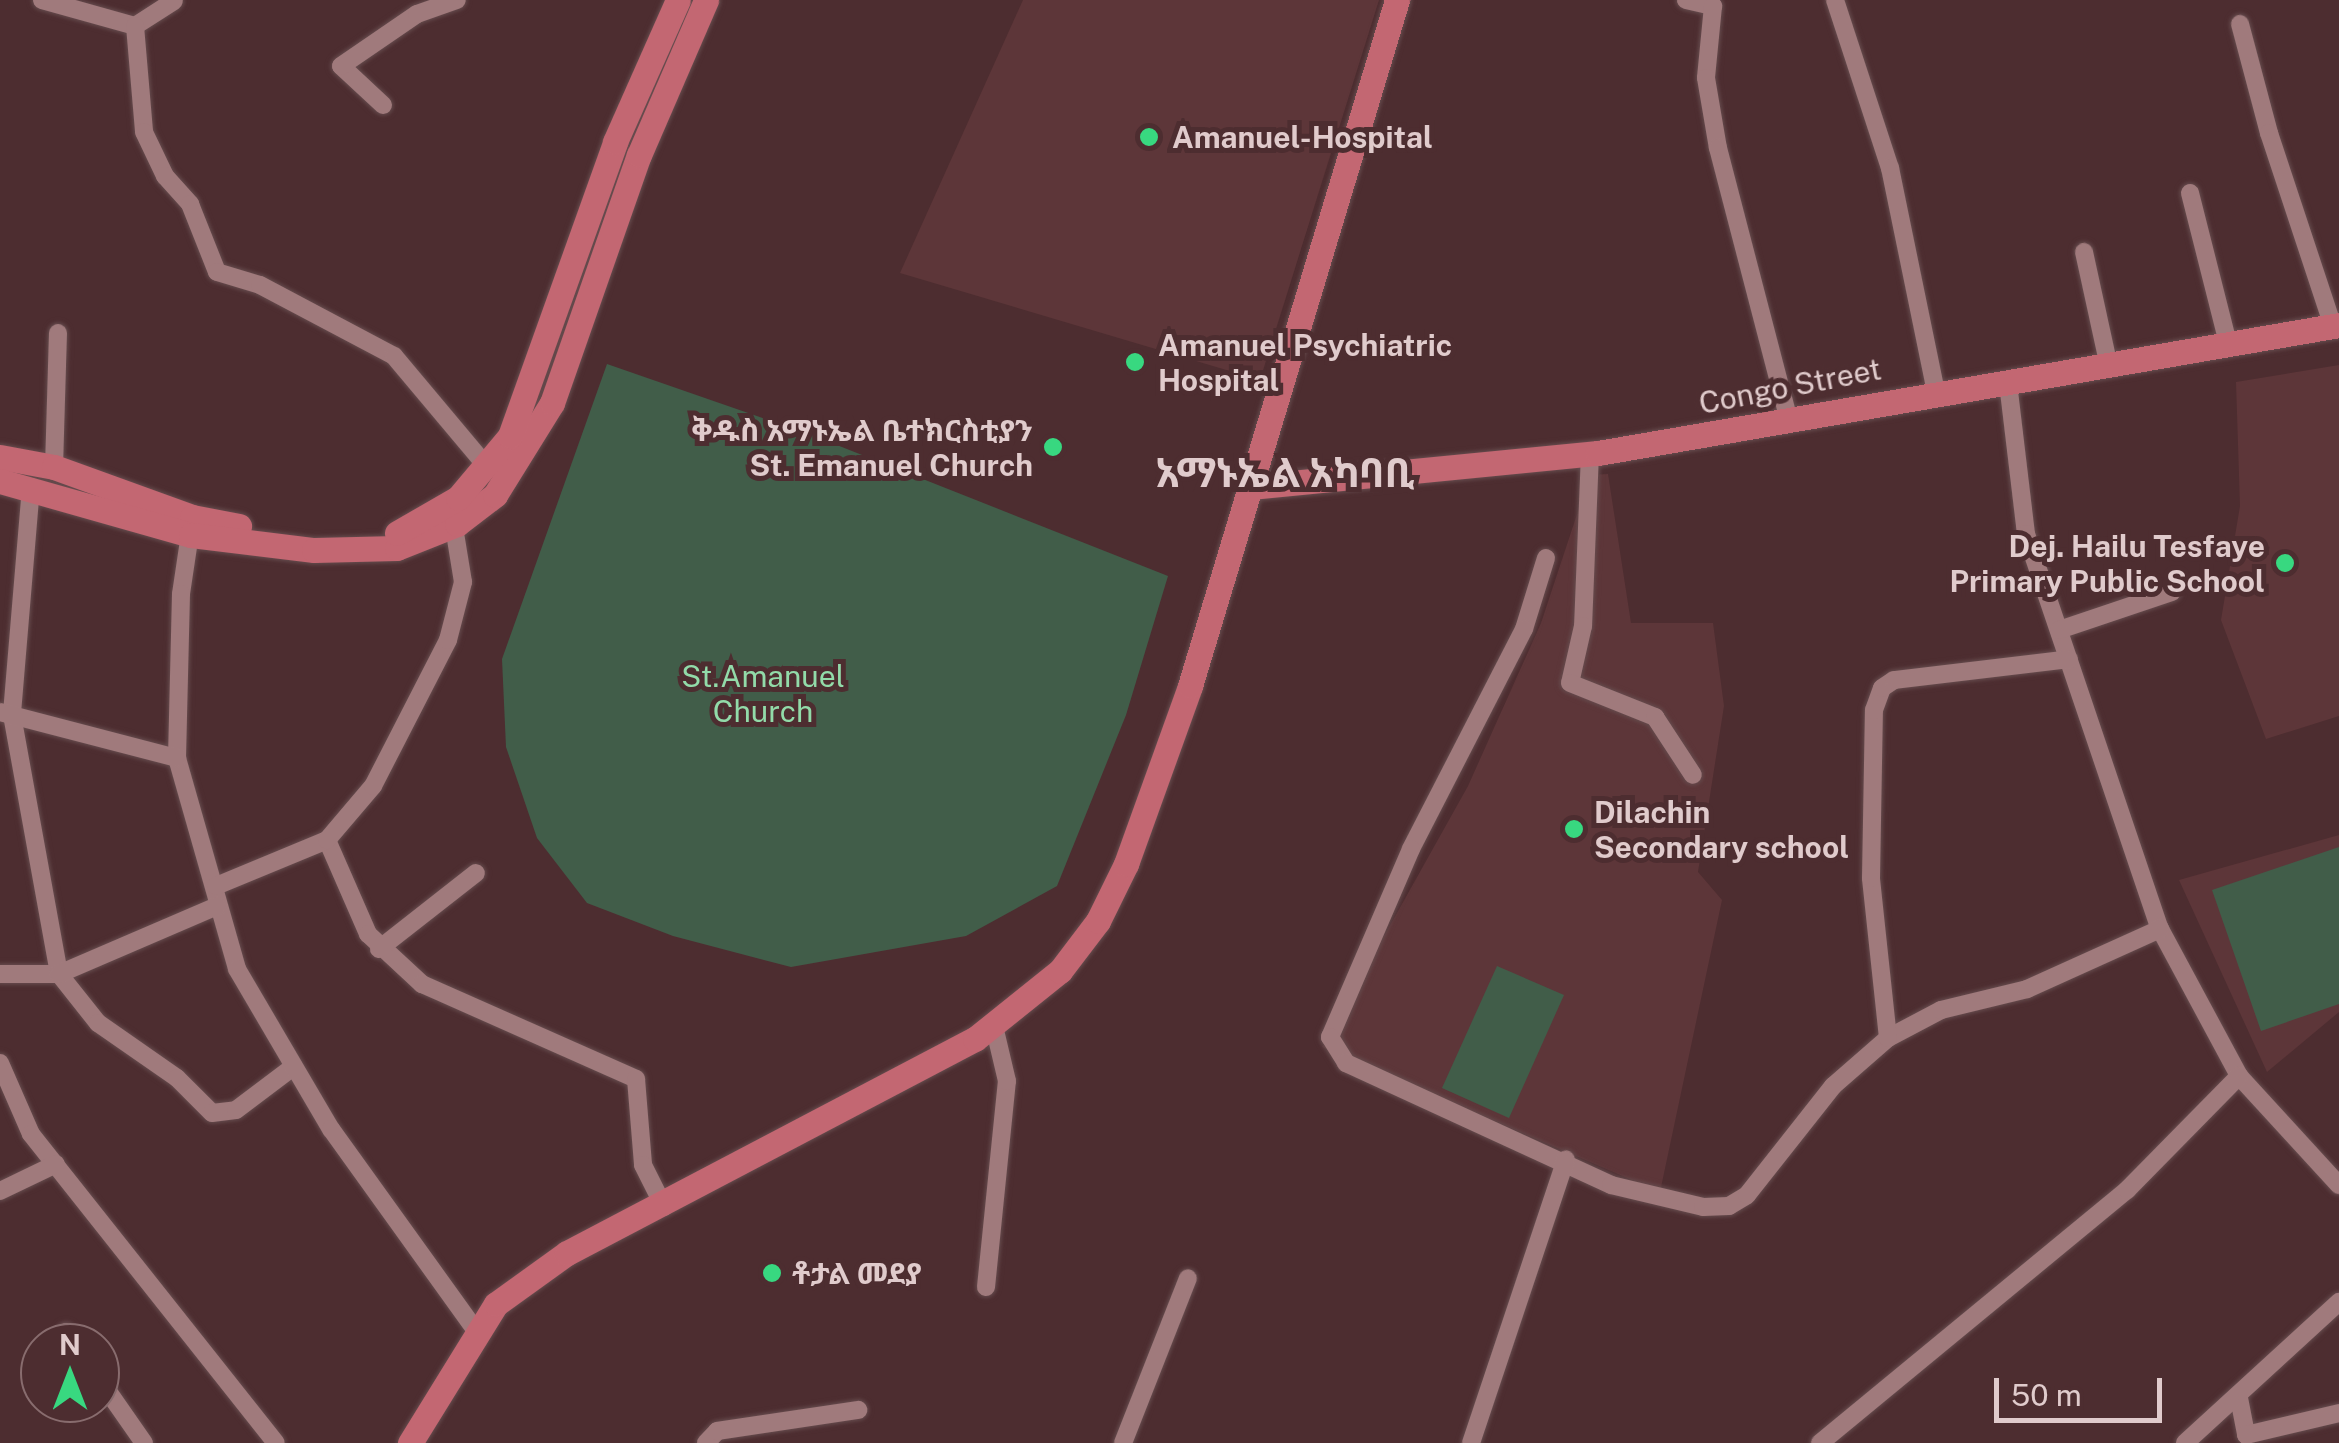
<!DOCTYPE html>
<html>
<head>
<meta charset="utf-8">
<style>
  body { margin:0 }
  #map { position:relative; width:2339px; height:1443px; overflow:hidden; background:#4d2d30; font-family:"Public Sans","Noto Sans Ethiopic",sans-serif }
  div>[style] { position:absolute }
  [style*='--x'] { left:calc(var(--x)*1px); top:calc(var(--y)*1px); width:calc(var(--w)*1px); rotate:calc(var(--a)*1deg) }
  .built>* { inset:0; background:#5d3639 }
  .green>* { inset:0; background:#415d49 }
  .roads { filter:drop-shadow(0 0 2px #664c4e) drop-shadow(0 0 2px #664c4e) }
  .minor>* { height:18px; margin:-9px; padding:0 9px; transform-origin:9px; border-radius:9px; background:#a07a7c }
  .major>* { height:25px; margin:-12.5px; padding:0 12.5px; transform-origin:12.5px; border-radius:12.5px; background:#c36772 }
  .dots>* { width:28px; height:28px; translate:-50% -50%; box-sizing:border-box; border:5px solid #4d2d30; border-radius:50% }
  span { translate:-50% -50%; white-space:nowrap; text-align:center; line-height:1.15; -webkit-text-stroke:10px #4d2d30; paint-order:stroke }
  .poi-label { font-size:30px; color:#e0cbcc; font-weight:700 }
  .left { translate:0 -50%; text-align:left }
  .right { translate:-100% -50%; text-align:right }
  .street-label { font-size:30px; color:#e0cbcc }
  .park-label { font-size:30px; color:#92dba9 }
  .district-label { font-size:40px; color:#e0cbcc; font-weight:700 }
  .north { position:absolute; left:20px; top:1323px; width:100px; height:100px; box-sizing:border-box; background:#4d2d30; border:2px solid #886c6e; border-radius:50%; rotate:0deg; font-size:28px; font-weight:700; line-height:40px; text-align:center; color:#e0cbcc }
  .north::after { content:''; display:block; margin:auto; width:35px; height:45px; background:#38d880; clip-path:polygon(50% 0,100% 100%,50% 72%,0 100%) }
  .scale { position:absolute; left:1994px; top:1378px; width:168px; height:45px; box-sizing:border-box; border:5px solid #e0cbcc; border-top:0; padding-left:12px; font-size:30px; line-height:35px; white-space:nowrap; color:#e0cbcc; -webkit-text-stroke:8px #4d2d30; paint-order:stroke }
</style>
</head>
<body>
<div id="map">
  <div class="built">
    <div style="clip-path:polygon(1023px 0,1379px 0,1260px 380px,900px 273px)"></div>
    <div style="clip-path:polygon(2339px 365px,2339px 716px,2266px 739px,2221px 620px,2240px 506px,2236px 382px)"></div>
    <div style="clip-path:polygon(1608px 474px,1631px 623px,1713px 623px,1724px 706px,1698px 872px,1722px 900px,1660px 1192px,1322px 1047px,1468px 786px,1541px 623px,1590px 475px)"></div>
    <div style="clip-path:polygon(2339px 835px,2339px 1012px,2267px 1072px,2179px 880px)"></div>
  </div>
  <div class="green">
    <div style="clip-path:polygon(607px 364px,809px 434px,1168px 576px,1126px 715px,1057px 886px,966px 936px,791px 967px,673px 936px,587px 903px,537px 838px,506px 747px,502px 659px)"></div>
    <div style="clip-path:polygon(2339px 847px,2339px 1004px,2261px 1031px,2212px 890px)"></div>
    <div style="clip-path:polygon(1497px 966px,1564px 995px,1509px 1118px,1442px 1088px)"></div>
  </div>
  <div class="roads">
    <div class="minor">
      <div style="--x:42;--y:0;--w:97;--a:15.6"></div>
      <div style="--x:135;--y:26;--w:46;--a:-32.7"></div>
      <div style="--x:1686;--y:0;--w:28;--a:13"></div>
      <div style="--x:1713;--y:6;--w:72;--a:95.6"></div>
      <div style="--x:1706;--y:78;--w:71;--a:80.3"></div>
      <div style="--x:1718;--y:148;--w:278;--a:75.4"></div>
      <div style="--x:1835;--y:0;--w:177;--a:71.9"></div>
      <div style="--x:1890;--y:168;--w:229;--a:78.4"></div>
      <div style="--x:2240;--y:24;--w:113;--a:75.1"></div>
      <div style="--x:2269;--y:133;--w:203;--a:71.7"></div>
      <div style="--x:135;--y:26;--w:106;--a:85.1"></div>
      <div style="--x:144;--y:132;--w:49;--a:64.5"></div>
      <div style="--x:165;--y:176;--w:38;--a:48"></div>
      <div style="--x:190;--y:204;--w:73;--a:68.3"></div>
      <div style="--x:217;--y:272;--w:45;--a:16.8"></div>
      <div style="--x:260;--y:285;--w:152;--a:27.9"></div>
      <div style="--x:394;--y:356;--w:146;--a:50"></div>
      <div style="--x:383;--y:105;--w:57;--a:-137.1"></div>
      <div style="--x:341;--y:66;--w:92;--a:-34.4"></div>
      <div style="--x:417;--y:14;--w:42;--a:-19.3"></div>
      <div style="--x:2190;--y:193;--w:155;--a:75.8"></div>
      <div style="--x:2084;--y:252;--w:118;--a:77.7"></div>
      <div style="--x:2008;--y:383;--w:152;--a:83.2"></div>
      <div style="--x:2026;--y:534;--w:417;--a:71.3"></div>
      <div style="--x:2160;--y:929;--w:167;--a:61.7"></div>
      <div style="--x:2239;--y:1076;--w:148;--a:47.5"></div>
      <div style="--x:1590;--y:453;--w:173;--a:92.3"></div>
      <div style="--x:1583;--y:626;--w:58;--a:102.8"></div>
      <div style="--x:1570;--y:683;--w:92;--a:21.8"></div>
      <div style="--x:1655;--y:717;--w:69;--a:56.8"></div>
      <div style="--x:54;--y:467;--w:134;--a:-88.3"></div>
      <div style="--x:31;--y:487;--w:229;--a:94.8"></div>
      <div style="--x:12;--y:715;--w:263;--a:79.7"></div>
      <div style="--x:59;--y:974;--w:63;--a:51.5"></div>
      <div style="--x:98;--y:1023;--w:96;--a:34.8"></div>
      <div style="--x:177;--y:1078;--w:49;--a:45"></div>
      <div style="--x:212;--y:1113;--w:24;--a:-7"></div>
      <div style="--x:236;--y:1110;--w:71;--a:-37"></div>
      <div style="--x:191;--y:527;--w:68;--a:98.5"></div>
      <div style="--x:181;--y:594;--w:164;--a:91.4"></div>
      <div style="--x:177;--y:758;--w:219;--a:74.1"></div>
      <div style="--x:237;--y:969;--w:186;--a:59.6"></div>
      <div style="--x:331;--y:1129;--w:249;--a:54.3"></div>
      <div style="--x:1546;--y:558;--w:74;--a:107.2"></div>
      <div style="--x:1524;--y:629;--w:247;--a:117.2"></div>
      <div style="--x:1411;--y:849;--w:205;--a:113.3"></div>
      <div style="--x:1330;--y:1037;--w:31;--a:58"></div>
      <div style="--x:1346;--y:1063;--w:292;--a:24.7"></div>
      <div style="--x:1611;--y:1185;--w:95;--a:13.4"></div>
      <div style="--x:1703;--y:1207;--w:26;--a:-2"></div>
      <div style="--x:1729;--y:1206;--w:21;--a:-31"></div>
      <div style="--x:1747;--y:1195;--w:139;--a:-51.7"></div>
      <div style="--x:1833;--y:1086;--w:73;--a:-41.1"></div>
      <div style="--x:1888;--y:1038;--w:60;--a:-27.8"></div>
      <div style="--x:1941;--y:1010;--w:89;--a:-13.7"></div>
      <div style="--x:2027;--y:989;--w:146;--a:-24.3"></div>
      <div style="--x:2059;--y:630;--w:119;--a:-18.6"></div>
      <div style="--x:0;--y:712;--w:183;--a:14.6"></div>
      <div style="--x:327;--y:840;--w:103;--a:66.4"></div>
      <div style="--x:368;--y:934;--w:74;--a:42.8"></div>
      <div style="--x:422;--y:984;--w:234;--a:23.9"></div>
      <div style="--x:636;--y:1079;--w:86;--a:85.3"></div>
      <div style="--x:643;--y:1165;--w:47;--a:63.4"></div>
      <div style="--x:216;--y:886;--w:120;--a:-22.5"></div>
      <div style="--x:327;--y:840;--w:71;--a:-49.6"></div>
      <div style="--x:373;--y:786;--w:164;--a:-62.8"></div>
      <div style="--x:448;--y:640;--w:60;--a:-75.5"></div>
      <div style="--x:463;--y:582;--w:68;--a:-99.3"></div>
      <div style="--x:379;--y:949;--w:123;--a:-38.1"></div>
      <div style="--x:0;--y:974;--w:59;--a:0"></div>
      <div style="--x:59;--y:974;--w:172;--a:-23.3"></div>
      <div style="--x:1888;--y:1038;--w:161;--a:-96.1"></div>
      <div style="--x:1871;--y:878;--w:168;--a:-89"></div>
      <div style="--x:1874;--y:710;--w:23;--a:-70"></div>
      <div style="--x:1882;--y:688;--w:14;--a:-34"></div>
      <div style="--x:1894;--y:680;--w:176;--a:-6.8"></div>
      <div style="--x:0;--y:1063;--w:77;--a:66.4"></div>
      <div style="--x:31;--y:1134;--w:394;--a:51.6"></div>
      <div style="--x:0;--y:1191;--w:62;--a:-25.7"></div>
      <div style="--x:986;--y:1287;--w:207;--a:-84.2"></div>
      <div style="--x:1007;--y:1081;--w:57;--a:-103.3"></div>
      <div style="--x:66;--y:1332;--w:14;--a:54"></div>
      <div style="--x:100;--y:1380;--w:77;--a:55.1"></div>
      <div style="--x:2239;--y:1398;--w:38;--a:79"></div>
      <div style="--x:2246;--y:1435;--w:96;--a:-13.3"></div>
      <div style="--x:706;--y:1443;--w:16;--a:-47"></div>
      <div style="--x:717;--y:1431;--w:143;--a:-8.5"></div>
      <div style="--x:1123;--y:1443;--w:177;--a:-68.5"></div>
      <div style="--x:1471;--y:1443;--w:299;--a:-71.5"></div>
      <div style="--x:1820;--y:1443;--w:398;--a:-39.5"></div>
      <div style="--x:2127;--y:1190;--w:160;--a:-45.5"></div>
      <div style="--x:2185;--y:1443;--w:209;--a:-42.5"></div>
    </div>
    <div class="major">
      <div style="--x:0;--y:457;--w:55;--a:10.5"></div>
      <div style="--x:54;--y:467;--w:147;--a:19.9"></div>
      <div style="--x:192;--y:517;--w:48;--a:10.8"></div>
      <div style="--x:0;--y:481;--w:198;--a:15.8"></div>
      <div style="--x:191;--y:535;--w:124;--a:7"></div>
      <div style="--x:314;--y:550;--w:83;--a:-1.4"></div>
      <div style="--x:397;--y:548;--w:65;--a:-21.8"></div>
      <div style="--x:457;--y:524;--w:48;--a:-37.3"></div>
      <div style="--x:495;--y:495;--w:108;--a:-58.2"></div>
      <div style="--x:552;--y:403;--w:263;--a:-70.7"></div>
      <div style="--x:639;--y:155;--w:169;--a:-66.6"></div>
      <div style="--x:1250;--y:487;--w:350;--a:-5.6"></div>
      <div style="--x:1598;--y:453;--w:752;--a:-9.8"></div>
      <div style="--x:397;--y:533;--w:70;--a:-29.8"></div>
      <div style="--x:458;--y:498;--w:81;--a:-50"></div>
      <div style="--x:510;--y:436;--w:312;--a:-70.3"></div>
      <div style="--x:615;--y:142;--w:155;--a:-66.1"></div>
      <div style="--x:410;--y:1443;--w:163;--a:-58.3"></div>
      <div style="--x:496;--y:1304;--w:87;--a:-35.7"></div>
      <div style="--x:567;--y:1253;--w:461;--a:-27.7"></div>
      <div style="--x:975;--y:1039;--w:109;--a:-38.7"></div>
      <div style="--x:1060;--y:971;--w:63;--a:-52.8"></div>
      <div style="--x:1098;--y:921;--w:64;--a:-63.8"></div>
      <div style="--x:1126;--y:864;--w:189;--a:-70.2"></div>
      <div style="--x:1190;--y:686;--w:717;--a:-73.21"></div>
    </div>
  </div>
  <div class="dots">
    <div style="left:1149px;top:137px;background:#38d880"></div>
    <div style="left:1135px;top:362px;background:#38d880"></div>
    <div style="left:1053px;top:447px;background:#38d880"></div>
    <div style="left:2285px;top:563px;background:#38d880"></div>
    <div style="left:1574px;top:829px;background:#38d880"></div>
    <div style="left:772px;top:1273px;background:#38d880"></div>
  </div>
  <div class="poi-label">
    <span class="left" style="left:1172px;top:137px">Amanuel-Hospital</span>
    <span class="left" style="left:1158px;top:362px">Amanuel Psychiatric<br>Hospital</span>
    <span class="right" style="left:1033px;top:447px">ቅዱስ አማኑኤል ቤተክርስቲያን<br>St. Emanuel Church</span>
    <span class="right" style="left:2265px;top:563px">Dej. Hailu Tesfaye<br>Primary Public School</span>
    <span class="left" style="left:1594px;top:829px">Dilachin<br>Secondary school</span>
    <span class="left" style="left:792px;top:1273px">ቶታል መደያ</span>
  </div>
  <div class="street-label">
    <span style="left:1790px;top:386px;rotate:-11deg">Congo Street</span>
  </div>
  <div class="park-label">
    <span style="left:763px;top:693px">St.Amanuel<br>Church</span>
  </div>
  <div class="district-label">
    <span style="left:1285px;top:473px">አማኑኤል አካባቢ</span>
  </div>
  <div class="north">N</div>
  <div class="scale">50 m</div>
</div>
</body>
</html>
